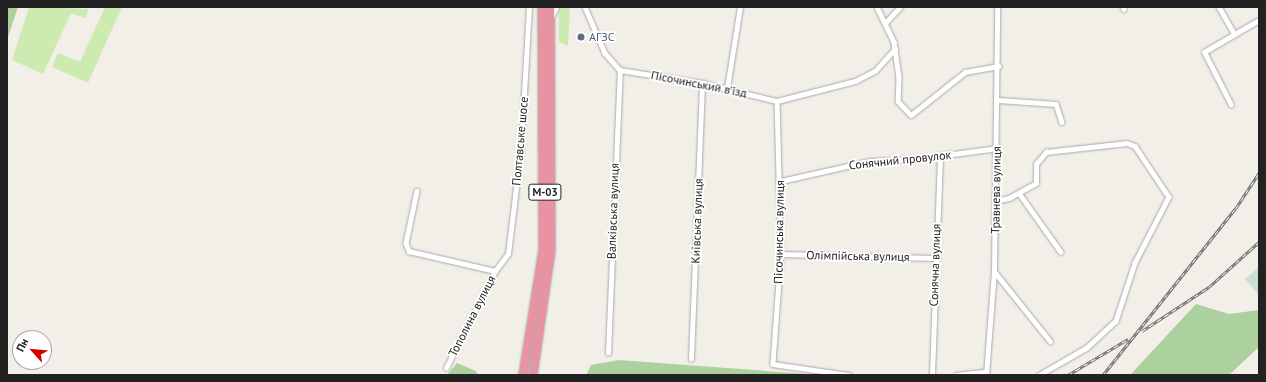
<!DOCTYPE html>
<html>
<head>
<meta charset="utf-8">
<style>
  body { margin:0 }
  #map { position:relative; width:1266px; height:382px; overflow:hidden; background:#f2efe9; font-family:"PT Sans",sans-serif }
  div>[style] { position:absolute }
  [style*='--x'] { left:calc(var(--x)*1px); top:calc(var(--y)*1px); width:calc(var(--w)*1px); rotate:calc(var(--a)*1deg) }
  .grass>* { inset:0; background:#cdebb0 }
  .forest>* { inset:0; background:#add19e }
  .wetland>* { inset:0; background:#c6e0d4 }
  .roads { filter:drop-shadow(0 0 1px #a9a9a9) drop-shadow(0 0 1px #a9a9a9) }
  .street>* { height:4.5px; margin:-2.25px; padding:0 2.25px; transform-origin:2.25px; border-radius:2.25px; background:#fff }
  .highway>* { height:8px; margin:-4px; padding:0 4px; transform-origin:4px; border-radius:4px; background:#e892a2 }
  .rail>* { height:3px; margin-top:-1.5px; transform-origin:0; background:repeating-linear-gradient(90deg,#fff 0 4.5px,#707070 0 9px); box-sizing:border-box; border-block:1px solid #707070 }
  .dots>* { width:11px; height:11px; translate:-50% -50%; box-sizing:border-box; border:2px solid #fff; border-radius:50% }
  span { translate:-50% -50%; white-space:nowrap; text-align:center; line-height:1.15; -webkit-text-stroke:3.5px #fff; paint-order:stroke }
  .shield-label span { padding:1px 3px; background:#fff; border:1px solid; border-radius:3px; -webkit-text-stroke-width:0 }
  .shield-label { font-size:11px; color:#222; font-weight:700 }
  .service-label { font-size:12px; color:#4e5e75 }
  .left { translate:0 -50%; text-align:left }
  .street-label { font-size:12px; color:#222 }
  .frame { position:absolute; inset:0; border:8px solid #222; pointer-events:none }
  .north { position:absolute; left:12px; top:330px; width:40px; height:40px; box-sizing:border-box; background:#fff; border:1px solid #a7a7a7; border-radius:50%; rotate:297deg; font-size:11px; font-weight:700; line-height:16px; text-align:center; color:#222 }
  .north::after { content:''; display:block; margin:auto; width:14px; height:18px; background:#d40000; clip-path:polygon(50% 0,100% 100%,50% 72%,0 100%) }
</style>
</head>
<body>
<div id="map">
  <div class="grass">
    <div style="clip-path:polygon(29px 7px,89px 9px,85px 18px,71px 13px,43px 74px,12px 60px)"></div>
    <div style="clip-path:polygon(105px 7px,122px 7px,88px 83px,52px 67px,58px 53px,80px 62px)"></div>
    <div style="clip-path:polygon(559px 7px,570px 7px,568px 46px,559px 42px)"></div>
  </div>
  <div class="forest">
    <div style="clip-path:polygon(7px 7px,18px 7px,7px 40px)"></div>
    <div style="clip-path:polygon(1196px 304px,1229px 314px,1259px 310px,1259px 347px,1229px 375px,1130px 375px)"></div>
    <div style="clip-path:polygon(619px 360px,820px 375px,586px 375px,591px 365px)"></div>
    <div style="clip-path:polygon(457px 363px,476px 371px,478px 375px,447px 375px)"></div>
  </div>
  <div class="wetland">
    <div style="clip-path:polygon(1259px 267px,1259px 293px,1258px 294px,1245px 279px)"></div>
  </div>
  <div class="roads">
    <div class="street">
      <div style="--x:585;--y:7;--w:50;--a:66.5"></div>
      <div style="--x:605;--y:53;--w:23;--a:49"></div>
      <div style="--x:620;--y:70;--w:83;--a:9"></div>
      <div style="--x:702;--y:83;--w:77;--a:13.5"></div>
      <div style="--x:877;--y:7;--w:39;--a:64"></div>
      <div style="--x:894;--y:42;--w:35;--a:82"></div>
      <div style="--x:899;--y:77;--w:24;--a:92"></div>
      <div style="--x:898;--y:101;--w:19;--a:47"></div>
      <div style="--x:911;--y:115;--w:69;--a:-38.5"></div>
      <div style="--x:965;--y:72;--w:34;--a:-10"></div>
      <div style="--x:1123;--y:7;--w:2;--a:63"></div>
      <div style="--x:1219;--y:7;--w:30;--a:60"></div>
      <div style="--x:552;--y:16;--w:10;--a:-66"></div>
      <div style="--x:886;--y:22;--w:21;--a:-47"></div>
      <div style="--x:727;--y:88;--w:82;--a:-80.9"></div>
      <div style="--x:998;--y:100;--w:58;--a:3.9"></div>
      <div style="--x:1056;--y:104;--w:19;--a:72"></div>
      <div style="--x:777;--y:101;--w:153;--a:88.5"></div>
      <div style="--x:781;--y:254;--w:110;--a:94.2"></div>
      <div style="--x:773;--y:364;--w:77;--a:8.2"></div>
      <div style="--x:777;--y:101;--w:81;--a:-14.4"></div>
      <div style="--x:855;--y:81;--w:22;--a:-27"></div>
      <div style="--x:875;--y:71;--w:30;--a:-48"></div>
      <div style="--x:1231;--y:105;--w:59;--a:-117"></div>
      <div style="--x:1204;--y:52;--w:64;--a:-30.2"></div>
      <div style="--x:781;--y:181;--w:91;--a:-12.7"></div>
      <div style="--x:870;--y:161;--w:46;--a:-2.5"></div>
      <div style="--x:916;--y:159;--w:82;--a:-7.7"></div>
      <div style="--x:417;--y:191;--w:53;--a:101.9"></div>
      <div style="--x:406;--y:243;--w:9;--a:69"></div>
      <div style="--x:409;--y:251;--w:88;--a:13.1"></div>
      <div style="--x:1019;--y:193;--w:72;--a:54.6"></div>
      <div style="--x:995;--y:201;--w:14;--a:-12"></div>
      <div style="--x:1009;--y:198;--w:31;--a:-29"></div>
      <div style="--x:1036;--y:183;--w:19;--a:-90"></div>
      <div style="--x:1036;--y:164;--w:16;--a:-50"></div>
      <div style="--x:1046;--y:152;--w:81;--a:-6.3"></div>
      <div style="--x:1127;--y:143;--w:9;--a:21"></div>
      <div style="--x:1135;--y:146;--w:61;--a:56.3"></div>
      <div style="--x:1169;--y:197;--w:74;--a:117.3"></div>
      <div style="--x:1135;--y:263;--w:61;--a:108.1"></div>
      <div style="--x:1116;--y:321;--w:40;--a:137"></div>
      <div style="--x:1087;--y:348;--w:54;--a:150.1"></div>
      <div style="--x:781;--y:254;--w:154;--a:1.5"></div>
      <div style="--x:994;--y:271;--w:90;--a:51.3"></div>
      <div style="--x:608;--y:353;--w:283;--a:-87.6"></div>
      <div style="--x:691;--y:359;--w:276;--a:-87.7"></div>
      <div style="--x:446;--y:368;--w:109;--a:-63.2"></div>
      <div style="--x:495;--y:271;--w:21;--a:-53"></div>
      <div style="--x:508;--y:254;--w:109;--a:-83.1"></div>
      <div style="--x:521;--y:146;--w:139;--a:-86.7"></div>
      <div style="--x:932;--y:375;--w:219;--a:-87.9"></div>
      <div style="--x:956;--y:375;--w:30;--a:-6"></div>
      <div style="--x:986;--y:375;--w:104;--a:-85.6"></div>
      <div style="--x:994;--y:271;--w:264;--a:-89.3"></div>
    </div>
    <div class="highway">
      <div style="--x:523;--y:375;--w:127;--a:-80.9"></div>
      <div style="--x:543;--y:250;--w:243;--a:-90.2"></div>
      <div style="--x:533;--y:375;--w:126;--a:-81.8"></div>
      <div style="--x:551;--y:250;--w:243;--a:-90.2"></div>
    </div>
  </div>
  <div class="rail">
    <div style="--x:1142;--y:331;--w:80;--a:-33.3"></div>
    <div style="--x:1209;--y:287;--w:67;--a:-42"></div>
    <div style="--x:1068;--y:375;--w:70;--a:-31"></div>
    <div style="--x:1103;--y:375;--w:213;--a:-51.5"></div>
    <div style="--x:1236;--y:208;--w:42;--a:-56.7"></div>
  </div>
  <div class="dots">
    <div style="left:581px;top:37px;background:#5c6f8a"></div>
  </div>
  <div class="shield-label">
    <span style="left:545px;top:192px">М-03</span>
  </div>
  <div class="service-label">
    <span class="left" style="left:589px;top:37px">АГЗС</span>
  </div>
  <div class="street-label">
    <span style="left:699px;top:84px;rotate:11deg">Пісочинський в’їзд</span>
    <span style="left:520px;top:141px;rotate:-85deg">Полтавське шосе</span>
    <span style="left:900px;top:160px;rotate:-6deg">Сонячний провулок</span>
    <span style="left:996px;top:190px;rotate:-89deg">Травнева вулиця</span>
    <span style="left:613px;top:211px;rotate:-88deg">Валківська вулиця</span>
    <span style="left:697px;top:221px;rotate:-88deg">Київська вулиця</span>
    <span style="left:779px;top:232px;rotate:-89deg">Пісочинська вулиця</span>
    <span style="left:858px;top:256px;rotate:1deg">Олімпійська вулиця</span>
    <span style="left:935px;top:265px;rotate:-88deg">Сонячна вулиця</span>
    <span style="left:472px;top:316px;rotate:-63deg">Тополина вулиця</span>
  </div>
  <div class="frame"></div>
  <div class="north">Пн</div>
</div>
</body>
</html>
